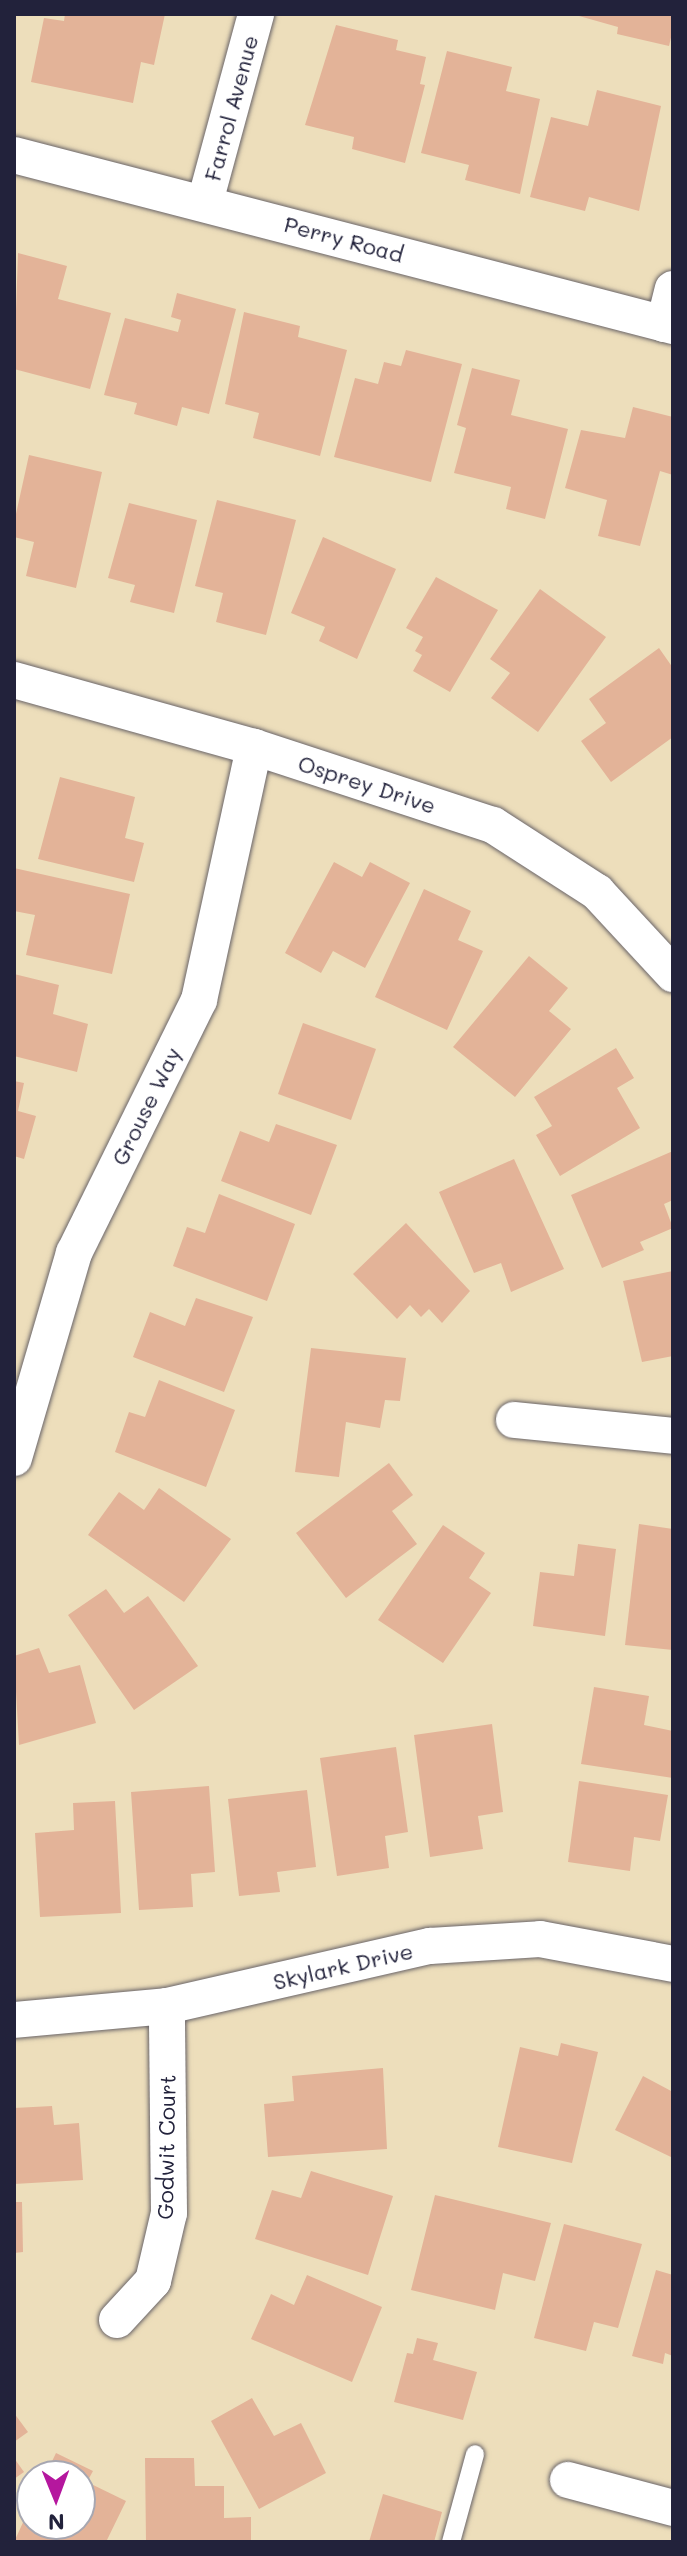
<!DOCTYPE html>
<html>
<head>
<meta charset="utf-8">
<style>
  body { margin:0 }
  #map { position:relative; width:687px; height:2556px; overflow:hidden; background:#eddebb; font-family:Mali,sans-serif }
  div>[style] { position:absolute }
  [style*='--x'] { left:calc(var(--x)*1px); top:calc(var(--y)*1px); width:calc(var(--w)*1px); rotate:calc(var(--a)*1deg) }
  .building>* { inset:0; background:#e3b398 }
  .roads { filter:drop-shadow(0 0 2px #696468) drop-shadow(0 0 2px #696468) }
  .lane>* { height:18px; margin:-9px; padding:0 9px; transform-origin:9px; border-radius:9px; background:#fff }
  .street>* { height:36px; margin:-18px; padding:0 18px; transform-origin:18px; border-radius:18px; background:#fff }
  span { translate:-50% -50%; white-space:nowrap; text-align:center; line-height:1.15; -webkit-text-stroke:6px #fff; paint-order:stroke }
  .street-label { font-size:22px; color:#22223b }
  .frame { position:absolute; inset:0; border:16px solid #22223b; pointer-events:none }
  .north { position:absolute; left:16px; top:2460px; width:80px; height:80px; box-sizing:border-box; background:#fff; border:2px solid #a7a7b1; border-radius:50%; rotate:179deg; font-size:22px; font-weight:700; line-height:32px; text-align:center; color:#22223b }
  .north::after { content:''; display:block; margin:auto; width:28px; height:36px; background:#b5179e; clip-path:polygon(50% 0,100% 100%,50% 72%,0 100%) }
</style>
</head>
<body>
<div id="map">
  <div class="building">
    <div style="clip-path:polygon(65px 14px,165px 14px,154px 65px,141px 62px,133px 103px,31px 82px,44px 18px,64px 21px)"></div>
    <div style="clip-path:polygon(572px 14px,673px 14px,673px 29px,669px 46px,617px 34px,618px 27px)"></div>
    <div style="clip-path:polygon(336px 25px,398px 40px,396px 50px,426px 57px,420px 84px,425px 85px,405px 163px,352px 149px,354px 137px,305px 125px)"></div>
    <div style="clip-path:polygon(447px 51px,512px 67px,506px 91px,540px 99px,520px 194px,465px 180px,469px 165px,421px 153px)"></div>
    <div style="clip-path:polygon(597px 90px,661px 106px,639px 211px,589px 197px,585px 211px,530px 197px,551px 117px,588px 126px)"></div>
    <div style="clip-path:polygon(18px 253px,67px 266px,58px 299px,111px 313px,90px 389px,14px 369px)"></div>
    <div style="clip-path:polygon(177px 293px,236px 309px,209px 414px,182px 407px,177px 426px,134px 414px,137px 403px,104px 395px,125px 318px,178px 332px,181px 320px,171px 317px)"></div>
    <div style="clip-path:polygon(244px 312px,300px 326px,298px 337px,347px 350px,320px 456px,253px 438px,259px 413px,225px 404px)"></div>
    <div style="clip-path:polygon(406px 350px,462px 364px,431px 482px,334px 457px,355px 378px,378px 384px,384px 362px,401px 366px)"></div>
    <div style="clip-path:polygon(472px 368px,520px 380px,511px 415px,568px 429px,545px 519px,506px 509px,511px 487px,454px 473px,466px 428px,457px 425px)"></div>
    <div style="clip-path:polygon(633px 407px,673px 417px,673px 475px,660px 471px,640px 546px,598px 536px,607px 500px,565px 488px,581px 430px,625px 438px)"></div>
    <div style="clip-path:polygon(29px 455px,102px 472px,76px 588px,26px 576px,34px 542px,14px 537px,14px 523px)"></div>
    <div style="clip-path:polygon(217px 500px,296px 520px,266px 635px,216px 622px,223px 593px,195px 586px)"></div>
    <div style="clip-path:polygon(129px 503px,197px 520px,174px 613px,130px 602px,135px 585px,108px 578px)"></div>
    <div style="clip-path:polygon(323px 537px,396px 569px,357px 659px,319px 641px,325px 627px,291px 613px)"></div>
    <div style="clip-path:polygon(436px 577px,498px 610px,450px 692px,413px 671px,422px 655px,415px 651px,423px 637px,406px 628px)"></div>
    <div style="clip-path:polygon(540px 589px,606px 637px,538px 732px,491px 698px,510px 673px,490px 659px)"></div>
    <div style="clip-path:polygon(659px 648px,673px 668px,673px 737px,611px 782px,581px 741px,606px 723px,589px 699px)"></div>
    <div style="clip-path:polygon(60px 777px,135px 797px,125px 838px,144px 843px,134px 882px,38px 859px)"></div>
    <div style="clip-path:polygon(334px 862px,362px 877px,370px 862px,410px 883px,365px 968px,333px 951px,321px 973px,285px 953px)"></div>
    <div style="clip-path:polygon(14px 868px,130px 894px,112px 974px,26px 955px,35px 915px,14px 911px)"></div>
    <div style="clip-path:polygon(424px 889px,471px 911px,458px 940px,483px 951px,447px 1030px,375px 997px)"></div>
    <div style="clip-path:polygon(529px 956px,568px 988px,549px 1011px,571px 1029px,515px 1097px,453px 1047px)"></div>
    <div style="clip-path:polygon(14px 974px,59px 985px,53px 1014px,88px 1024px,77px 1072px,14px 1056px)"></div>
    <div style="clip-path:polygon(303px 1023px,376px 1049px,351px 1120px,278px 1094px)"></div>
    <div style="clip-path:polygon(616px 1048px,634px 1078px,617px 1088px,640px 1128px,560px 1176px,536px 1135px,552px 1126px,534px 1097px)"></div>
    <div style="clip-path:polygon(14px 1081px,24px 1083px,18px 1111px,36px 1116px,24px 1159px,14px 1156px)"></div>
    <div style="clip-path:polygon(276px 1124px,337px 1145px,311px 1215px,221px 1181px,240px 1131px,269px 1142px)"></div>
    <div style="clip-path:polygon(673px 1151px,673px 1200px,664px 1204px,673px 1228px,640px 1242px,644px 1250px,602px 1268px,571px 1195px)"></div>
    <div style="clip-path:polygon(514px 1159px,564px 1269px,511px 1292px,501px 1263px,474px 1273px,439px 1192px)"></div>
    <div style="clip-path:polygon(219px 1194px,295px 1224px,267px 1301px,173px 1266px,187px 1227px,205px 1233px)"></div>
    <div style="clip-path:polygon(406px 1223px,470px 1291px,442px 1323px,429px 1309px,421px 1317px,410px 1305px,397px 1319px,353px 1274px)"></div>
    <div style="clip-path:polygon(673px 1271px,673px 1356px,642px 1362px,623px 1281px)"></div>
    <div style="clip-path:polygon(196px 1298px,253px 1317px,224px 1392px,133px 1357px,150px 1312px,185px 1326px)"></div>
    <div style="clip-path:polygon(311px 1348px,406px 1358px,400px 1401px,385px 1400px,380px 1428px,346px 1422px,339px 1477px,295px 1472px)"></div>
    <div style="clip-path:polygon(159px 1380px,235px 1410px,206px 1487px,115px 1452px,129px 1412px,145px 1417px)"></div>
    <div style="clip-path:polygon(389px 1463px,413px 1495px,392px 1511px,417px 1544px,346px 1598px,296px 1533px)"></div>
    <div style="clip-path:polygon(159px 1488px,231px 1539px,184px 1602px,88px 1535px,119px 1492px,144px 1510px)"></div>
    <div style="clip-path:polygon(639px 1524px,673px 1529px,673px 1650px,625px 1645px)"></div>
    <div style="clip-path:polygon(443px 1525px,485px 1553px,469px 1578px,491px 1593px,443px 1663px,378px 1620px)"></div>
    <div style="clip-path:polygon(578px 1544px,616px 1549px,605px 1636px,533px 1626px,540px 1572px,574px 1576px)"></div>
    <div style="clip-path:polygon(106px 1589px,124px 1613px,148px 1596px,198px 1666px,134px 1710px,68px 1615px)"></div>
    <div style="clip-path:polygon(39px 1648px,49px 1673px,80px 1665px,96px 1723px,19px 1745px,14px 1656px)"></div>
    <div style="clip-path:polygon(594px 1687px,649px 1696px,644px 1725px,673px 1731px,673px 1778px,581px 1764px)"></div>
    <div style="clip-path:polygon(492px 1724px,503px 1812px,478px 1816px,483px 1849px,430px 1857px,414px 1735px)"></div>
    <div style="clip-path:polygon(396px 1747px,408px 1832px,385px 1836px,389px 1868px,337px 1876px,320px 1758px)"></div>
    <div style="clip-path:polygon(579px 1781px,668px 1795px,660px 1841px,634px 1837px,630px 1871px,568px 1862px)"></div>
    <div style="clip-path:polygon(209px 1786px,215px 1872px,191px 1874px,193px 1907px,139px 1910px,131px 1792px)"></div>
    <div style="clip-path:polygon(307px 1790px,316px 1867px,277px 1872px,280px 1892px,239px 1896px,228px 1799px)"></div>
    <div style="clip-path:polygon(115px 1801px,121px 1913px,40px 1917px,35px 1833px,74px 1830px,73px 1803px)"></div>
    <div style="clip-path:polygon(561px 2043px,598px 2052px,572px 2163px,498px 2147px,520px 2047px,558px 2056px)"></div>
    <div style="clip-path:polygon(383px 2068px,387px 2149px,268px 2157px,264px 2104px,294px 2101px,292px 2076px)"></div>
    <div style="clip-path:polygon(643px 2076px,673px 2092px,673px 2158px,615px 2130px)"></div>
    <div style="clip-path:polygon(52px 2106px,54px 2125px,79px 2123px,83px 2180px,14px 2184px,14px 2108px)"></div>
    <div style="clip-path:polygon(311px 2171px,393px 2196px,368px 2275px,255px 2239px,272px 2190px,301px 2198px)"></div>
    <div style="clip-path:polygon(435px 2195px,551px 2223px,535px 2281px,503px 2273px,495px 2310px,411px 2290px)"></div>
    <div style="clip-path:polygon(14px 2202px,22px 2202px,23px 2252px,14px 2253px)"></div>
    <div style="clip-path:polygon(564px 2224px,642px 2244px,618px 2328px,594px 2322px,586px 2351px,534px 2338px)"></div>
    <div style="clip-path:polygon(656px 2270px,673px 2275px,673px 2356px,665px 2353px,663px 2364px,632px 2356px)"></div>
    <div style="clip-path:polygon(307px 2275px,382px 2307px,352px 2382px,251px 2339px,271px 2294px,294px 2305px)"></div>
    <div style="clip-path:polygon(417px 2338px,438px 2343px,433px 2360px,477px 2372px,463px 2420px,394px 2402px,407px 2353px,413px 2354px)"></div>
    <div style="clip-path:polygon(252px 2398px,274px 2436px,301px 2423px,326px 2473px,259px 2509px,211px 2421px)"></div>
    <div style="clip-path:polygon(14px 2413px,28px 2432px,14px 2442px)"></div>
    <div style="clip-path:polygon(56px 2453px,93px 2471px,87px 2482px,126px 2501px,106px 2542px,14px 2542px,32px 2503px,32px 2524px,80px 2524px,80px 2476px,45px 2476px)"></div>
    <div style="clip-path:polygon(14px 2458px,24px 2472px,14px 2479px)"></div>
    <div style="clip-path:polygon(145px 2458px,194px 2458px,195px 2486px,224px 2486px,224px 2518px,251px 2517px,251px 2542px,146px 2542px)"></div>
    <div style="clip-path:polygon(383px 2494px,442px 2512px,434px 2542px,369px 2542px)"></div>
  </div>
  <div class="roads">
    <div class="lane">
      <div style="--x:451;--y:2542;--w:91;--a:-74.7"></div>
    </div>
    <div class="street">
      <div style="--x:14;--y:155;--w:681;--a:14.55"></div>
      <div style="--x:205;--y:202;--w:195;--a:-74.8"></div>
      <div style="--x:664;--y:324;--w:36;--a:-76"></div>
      <div style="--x:14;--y:680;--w:249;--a:15.6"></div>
      <div style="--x:254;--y:747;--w:251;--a:18.1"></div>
      <div style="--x:493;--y:825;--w:124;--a:32.8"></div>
      <div style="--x:597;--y:892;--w:112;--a:47.2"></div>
      <div style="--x:514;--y:1420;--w:160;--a:5.7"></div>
      <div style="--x:14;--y:1458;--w:214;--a:-73.7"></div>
      <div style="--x:74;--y:1253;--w:282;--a:-63.7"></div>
      <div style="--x:199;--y:1000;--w:259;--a:-77.7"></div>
      <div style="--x:14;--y:2020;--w:154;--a:-5.2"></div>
      <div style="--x:167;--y:2006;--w:270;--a:-12.9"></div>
      <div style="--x:430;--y:1946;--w:110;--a:-3.6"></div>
      <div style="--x:540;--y:1939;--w:135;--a:10.6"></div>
      <div style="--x:117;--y:2320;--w:53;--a:-47.3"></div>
      <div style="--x:153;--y:2281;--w:70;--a:-76.8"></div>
      <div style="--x:169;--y:2213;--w:207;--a:-90.6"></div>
      <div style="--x:568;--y:2480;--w:109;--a:14.9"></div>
    </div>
  </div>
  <div class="street-label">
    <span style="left:231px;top:108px;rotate:-75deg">Farrol Avenue</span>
    <span style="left:344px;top:239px;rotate:15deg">Perry Road</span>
    <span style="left:367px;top:784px;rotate:18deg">Osprey Drive</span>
    <span style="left:146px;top:1106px;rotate:-64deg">Grouse Way</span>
    <span style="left:343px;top:1966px;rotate:-13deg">Skylark Drive</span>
    <span style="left:166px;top:2147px;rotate:-89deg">Godwit Court</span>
  </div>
  <div class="frame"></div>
  <div class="north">N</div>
</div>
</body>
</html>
